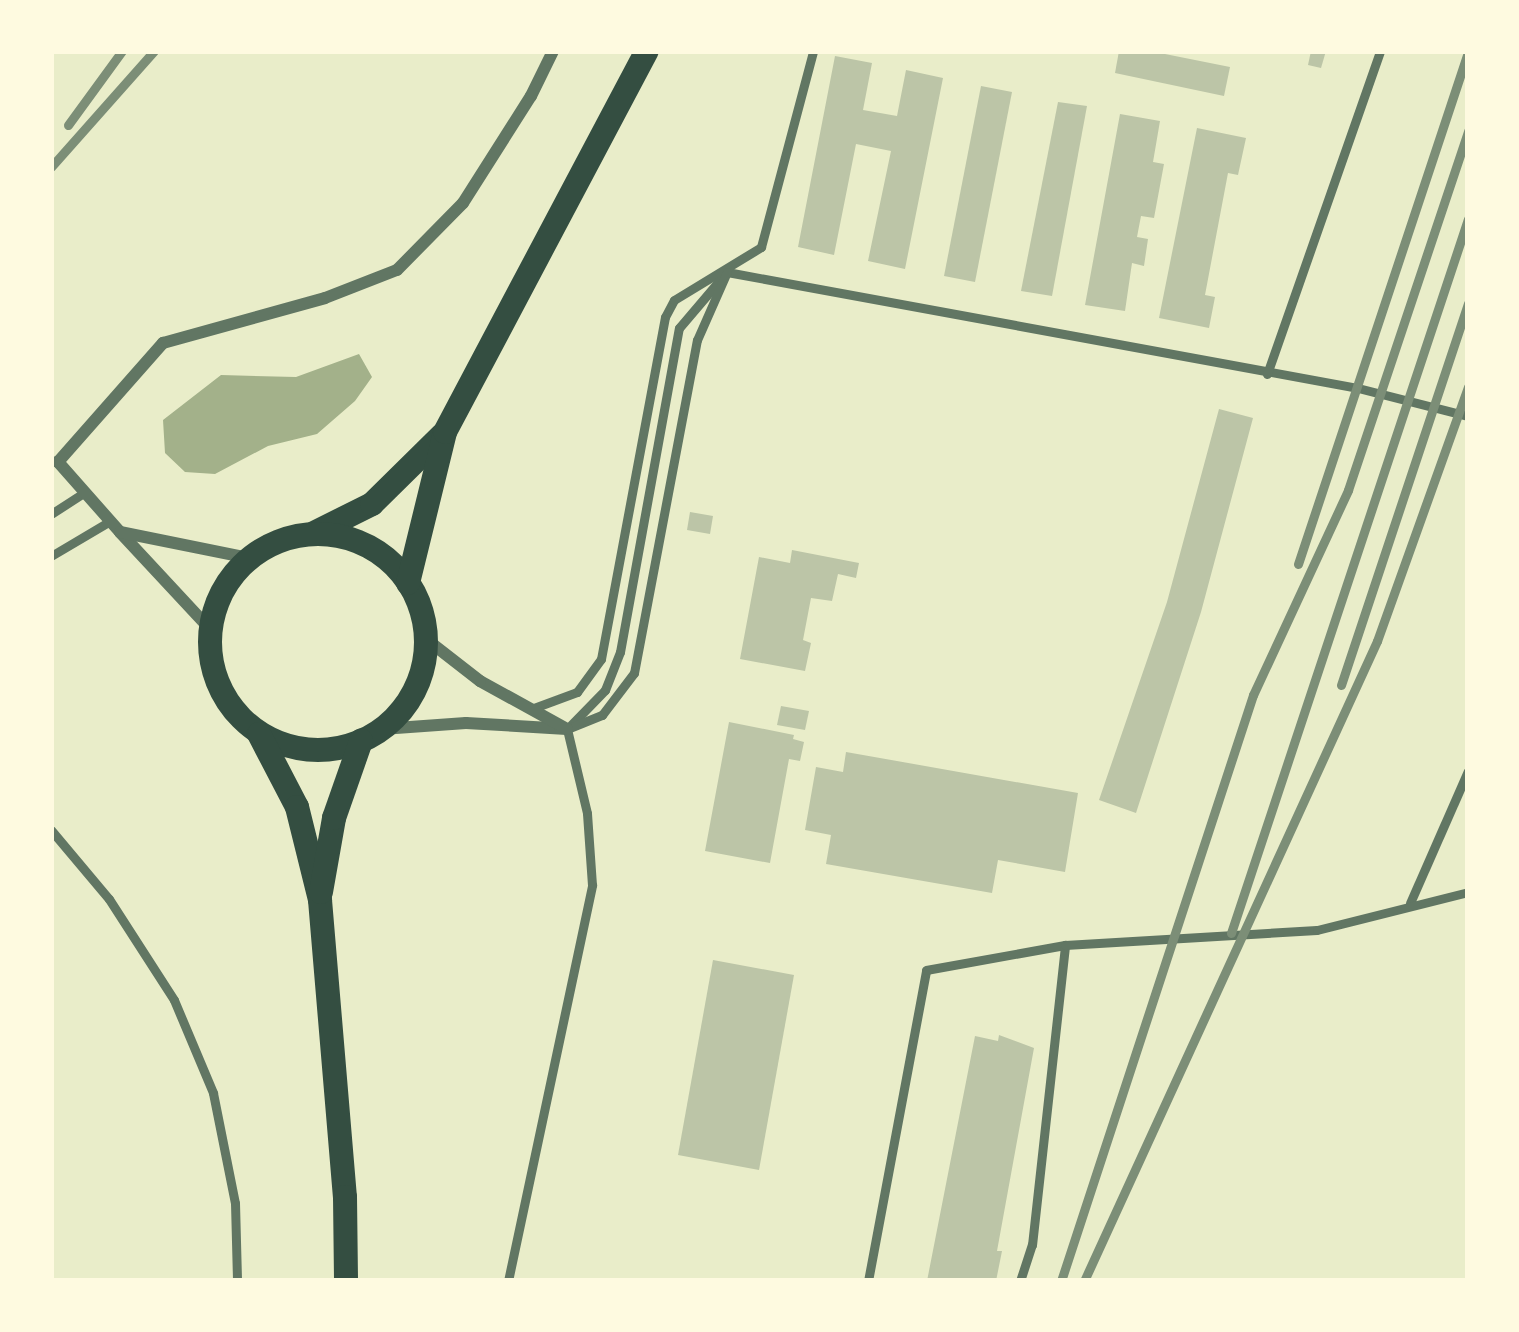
<!DOCTYPE html>
<html>
<head>
<meta charset="utf-8">
<style>
  body { margin:0 }
  #map { position:relative; width:1519px; height:1332px; overflow:hidden; background:#e9edc9; font-family:"PT Sans",sans-serif }
  div>[style] { position:absolute }
  [style*='--x'] { left:calc(var(--x)*1px); top:calc(var(--y)*1px); width:calc(var(--w)*1px); rotate:calc(var(--a)*1deg) }
  .water>* { inset:0; background:#a3b18a }
  .building>* { inset:0; background:#bcc5a7 }
  .service>* { height:9px; margin:-4.5px; padding:0 4.5px; transform-origin:4.5px; border-radius:4.5px; background:#617663 }
  .minor>* { height:12px; margin:-6px; padding:0 6px; transform-origin:6px; border-radius:6px; background:#617663 }
  .secondary>* { height:24px; margin:-12px; padding:0 12px; transform-origin:12px; border-radius:12px; background:#344e41 }
  .secondary>.ring { margin:-12px; padding:0; box-sizing:content-box; background:none; border:24px solid #344e41; border-radius:50% }
  .rail>* { height:9px; margin:-4.5px; padding:0 4.5px; transform-origin:4.5px; border-radius:4.5px; background:#7c8e77 }
  span { translate:-50% -50%; white-space:nowrap; text-align:center; line-height:1.15; -webkit-text-stroke:10px #fefae0; paint-order:stroke }
  .frame { position:absolute; inset:0; border:54px solid #fefae0; pointer-events:none }
</style>
</head>
<body>
<div id="map">
  <div class="water">
    <div style="clip-path:polygon(359px 354px,372px 377px,355px 401px,317px 434px,268px 446px,215px 474px,185px 472px,165px 453px,163px 420px,221px 375px,296px 377px)"></div>
  </div>
  <div class="building">
    <div style="clip-path:polygon(1119px 51px,1150px 51px,1230px 67px,1224px 96px,1115px 73px)"></div>
    <div style="clip-path:polygon(1311px 51px,1326px 51px,1321px 68px,1308px 65px)"></div>
    <div style="clip-path:polygon(835px 56px,872px 63px,863px 110px,897px 116px,906px 70px,943px 78px,905px 269px,868px 261px,891px 151px,856px 144px,834px 255px,798px 247px)"></div>
    <div style="clip-path:polygon(981px 86px,1012px 92px,975px 282px,944px 276px)"></div>
    <div style="clip-path:polygon(1058px 102px,1087px 106px,1052px 296px,1021px 291px)"></div>
    <div style="clip-path:polygon(1120px 114px,1160px 121px,1153px 162px,1164px 164px,1154px 218px,1141px 216px,1137px 237px,1148px 239px,1144px 266px,1132px 263px,1125px 311px,1085px 305px)"></div>
    <div style="clip-path:polygon(1197px 128px,1246px 138px,1238px 175px,1228px 173px,1205px 295px,1215px 297px,1209px 328px,1159px 318px)"></div>
    <div style="clip-path:polygon(1219px 409px,1253px 418px,1201px 612px,1136px 813px,1099px 800px,1167px 602px)"></div>
    <div style="clip-path:polygon(690px 512px,713px 516px,710px 534px,687px 530px)"></div>
    <div style="clip-path:polygon(792px 550px,859px 563px,856px 578px,838px 574px,832px 601px,811px 598px,803px 640px,811px 643px,805px 671px,740px 659px,759px 557px,790px 563px)"></div>
    <div style="clip-path:polygon(781px 706px,809px 711px,805px 730px,777px 725px)"></div>
    <div style="clip-path:polygon(729px 722px,794px 735px,793px 739px,804px 742px,800px 761px,789px 759px,770px 863px,705px 851px)"></div>
    <div style="clip-path:polygon(846px 752px,1078px 793px,1065px 872px,998px 860px,992px 893px,826px 864px,831px 835px,805px 830px,816px 767px,843px 772px)"></div>
    <div style="clip-path:polygon(713px 960px,794px 975px,759px 1170px,678px 1155px)"></div>
    <div style="clip-path:polygon(999px 1035px,1034px 1048px,997px 1251px,1002px 1251px,996px 1281px,927px 1281px,975px 1036px,998px 1041px)"></div>
  </div>
  <div class="service">
    <div style="--x:727;--y:272;--w:642;--a:10.42"></div>
    <div style="--x:1358;--y:388;--w:114;--a:14.3"></div>
    <div style="--x:1267;--y:374;--w:342;--a:-70.7"></div>
    <div style="--x:51;--y:514;--w:40;--a:-32.9"></div>
    <div style="--x:51;--y:556;--w:69;--a:-30.7"></div>
    <div style="--x:531;--y:709;--w:49;--a:-20.3"></div>
    <div style="--x:577;--y:692;--w:41;--a:-54"></div>
    <div style="--x:601;--y:659;--w:348;--a:-79.4"></div>
    <div style="--x:665;--y:317;--w:19;--a:-62"></div>
    <div style="--x:674;--y:300;--w:102;--a:-31.3"></div>
    <div style="--x:761;--y:247;--w:203;--a:-75.1"></div>
    <div style="--x:571;--y:725;--w:49;--a:-45.8"></div>
    <div style="--x:605;--y:690;--w:41;--a:-68.5"></div>
    <div style="--x:620;--y:652;--w:329;--a:-79.7"></div>
    <div style="--x:679;--y:328;--w:62;--a:-49.6"></div>
    <div style="--x:567;--y:729;--w:38;--a:-22"></div>
    <div style="--x:602;--y:715;--w:53;--a:-52.7"></div>
    <div style="--x:634;--y:673;--w:339;--a:-79.3"></div>
    <div style="--x:697;--y:340;--w:74;--a:-66.2"></div>
    <div style="--x:51;--y:830;--w:90;--a:50"></div>
    <div style="--x:109;--y:899;--w:120;--a:57.2"></div>
    <div style="--x:174;--y:1000;--w:101;--a:67.2"></div>
    <div style="--x:213;--y:1093;--w:112;--a:78.7"></div>
    <div style="--x:235;--y:1203;--w:78;--a:88.5"></div>
    <div style="--x:1410;--y:903;--w:144;--a:-66.3"></div>
    <div style="--x:508;--y:1281;--w:405;--a:-78"></div>
    <div style="--x:592;--y:885;--w:72;--a:-94"></div>
    <div style="--x:587;--y:813;--w:86;--a:-103.4"></div>
    <div style="--x:868;--y:1281;--w:316;--a:-79.4"></div>
    <div style="--x:926;--y:970;--w:141;--a:-10.2"></div>
    <div style="--x:1020;--y:1281;--w:38;--a:-72"></div>
    <div style="--x:1032;--y:1245;--w:302;--a:-83.7"></div>
    <div style="--x:1065;--y:945;--w:252;--a:-3.4"></div>
    <div style="--x:1317;--y:930;--w:156;--a:-14.1"></div>
  </div>
  <div class="minor">
    <div style="--x:120;--y:532;--w:94;--a:-131.5"></div>
    <div style="--x:58;--y:462;--w:159;--a:-48.6"></div>
    <div style="--x:163;--y:343;--w:168;--a:-15.5"></div>
    <div style="--x:325;--y:298;--w:77;--a:-21.3"></div>
    <div style="--x:397;--y:270;--w:94;--a:-45.4"></div>
    <div style="--x:463;--y:203;--w:127;--a:-57.6"></div>
    <div style="--x:531;--y:96;--w:50;--a:-63.9"></div>
    <div style="--x:210;--y:629;--w:132;--a:-132.9"></div>
    <div style="--x:120;--y:532;--w:132;--a:11.4"></div>
    <div style="--x:382;--y:729;--w:84;--a:-4.1"></div>
    <div style="--x:466;--y:723;--w:101;--a:3.4"></div>
    <div style="--x:567;--y:729;--w:99;--a:-151.1"></div>
    <div style="--x:480;--y:681;--w:68;--a:-142.1"></div>
  </div>
  <div class="secondary">
    <div style="--x:314;--y:533;--w:65;--a:-26.6"></div>
    <div style="--x:372;--y:504;--w:98;--a:-44.6"></div>
    <div class="ring" style="left:210px;top:534px;width:192px;height:192px"></div>
    <div style="--x:408;--y:583;--w:155;--a:-76.2"></div>
    <div style="--x:445;--y:432;--w:431;--a:-62.1"></div>
    <div style="--x:259;--y:734;--w:82;--a:62.5"></div>
    <div style="--x:297;--y:807;--w:96;--a:76.1"></div>
    <div style="--x:320;--y:900;--w:298;--a:85.2"></div>
    <div style="--x:345;--y:1197;--w:84;--a:89.3"></div>
    <div style="--x:321;--y:892;--w:75;--a:-80"></div>
    <div style="--x:334;--y:818;--w:82;--a:-70.7"></div>
  </div>
  <div class="rail">
    <div style="--x:68;--y:125;--w:92;--a:-53.9"></div>
    <div style="--x:51;--y:167;--w:155;--a:-48.4"></div>
    <div style="--x:1298;--y:564;--w:539;--a:-71.63"></div>
    <div style="--x:1341;--y:685;--w:402;--a:-71.6"></div>
    <div style="--x:1231;--y:933;--w:752;--a:-71.64"></div>
    <div style="--x:1061;--y:1281;--w:617;--a:-71.86"></div>
    <div style="--x:1253;--y:695;--w:226;--a:-65.1"></div>
    <div style="--x:1348;--y:490;--w:379;--a:-71.5"></div>
    <div style="--x:1084;--y:1281;--w:704;--a:-65.4"></div>
    <div style="--x:1377;--y:641;--w:270;--a:-70.3"></div>
  </div>
  <div class="frame"></div>
</div>
</body>
</html>
